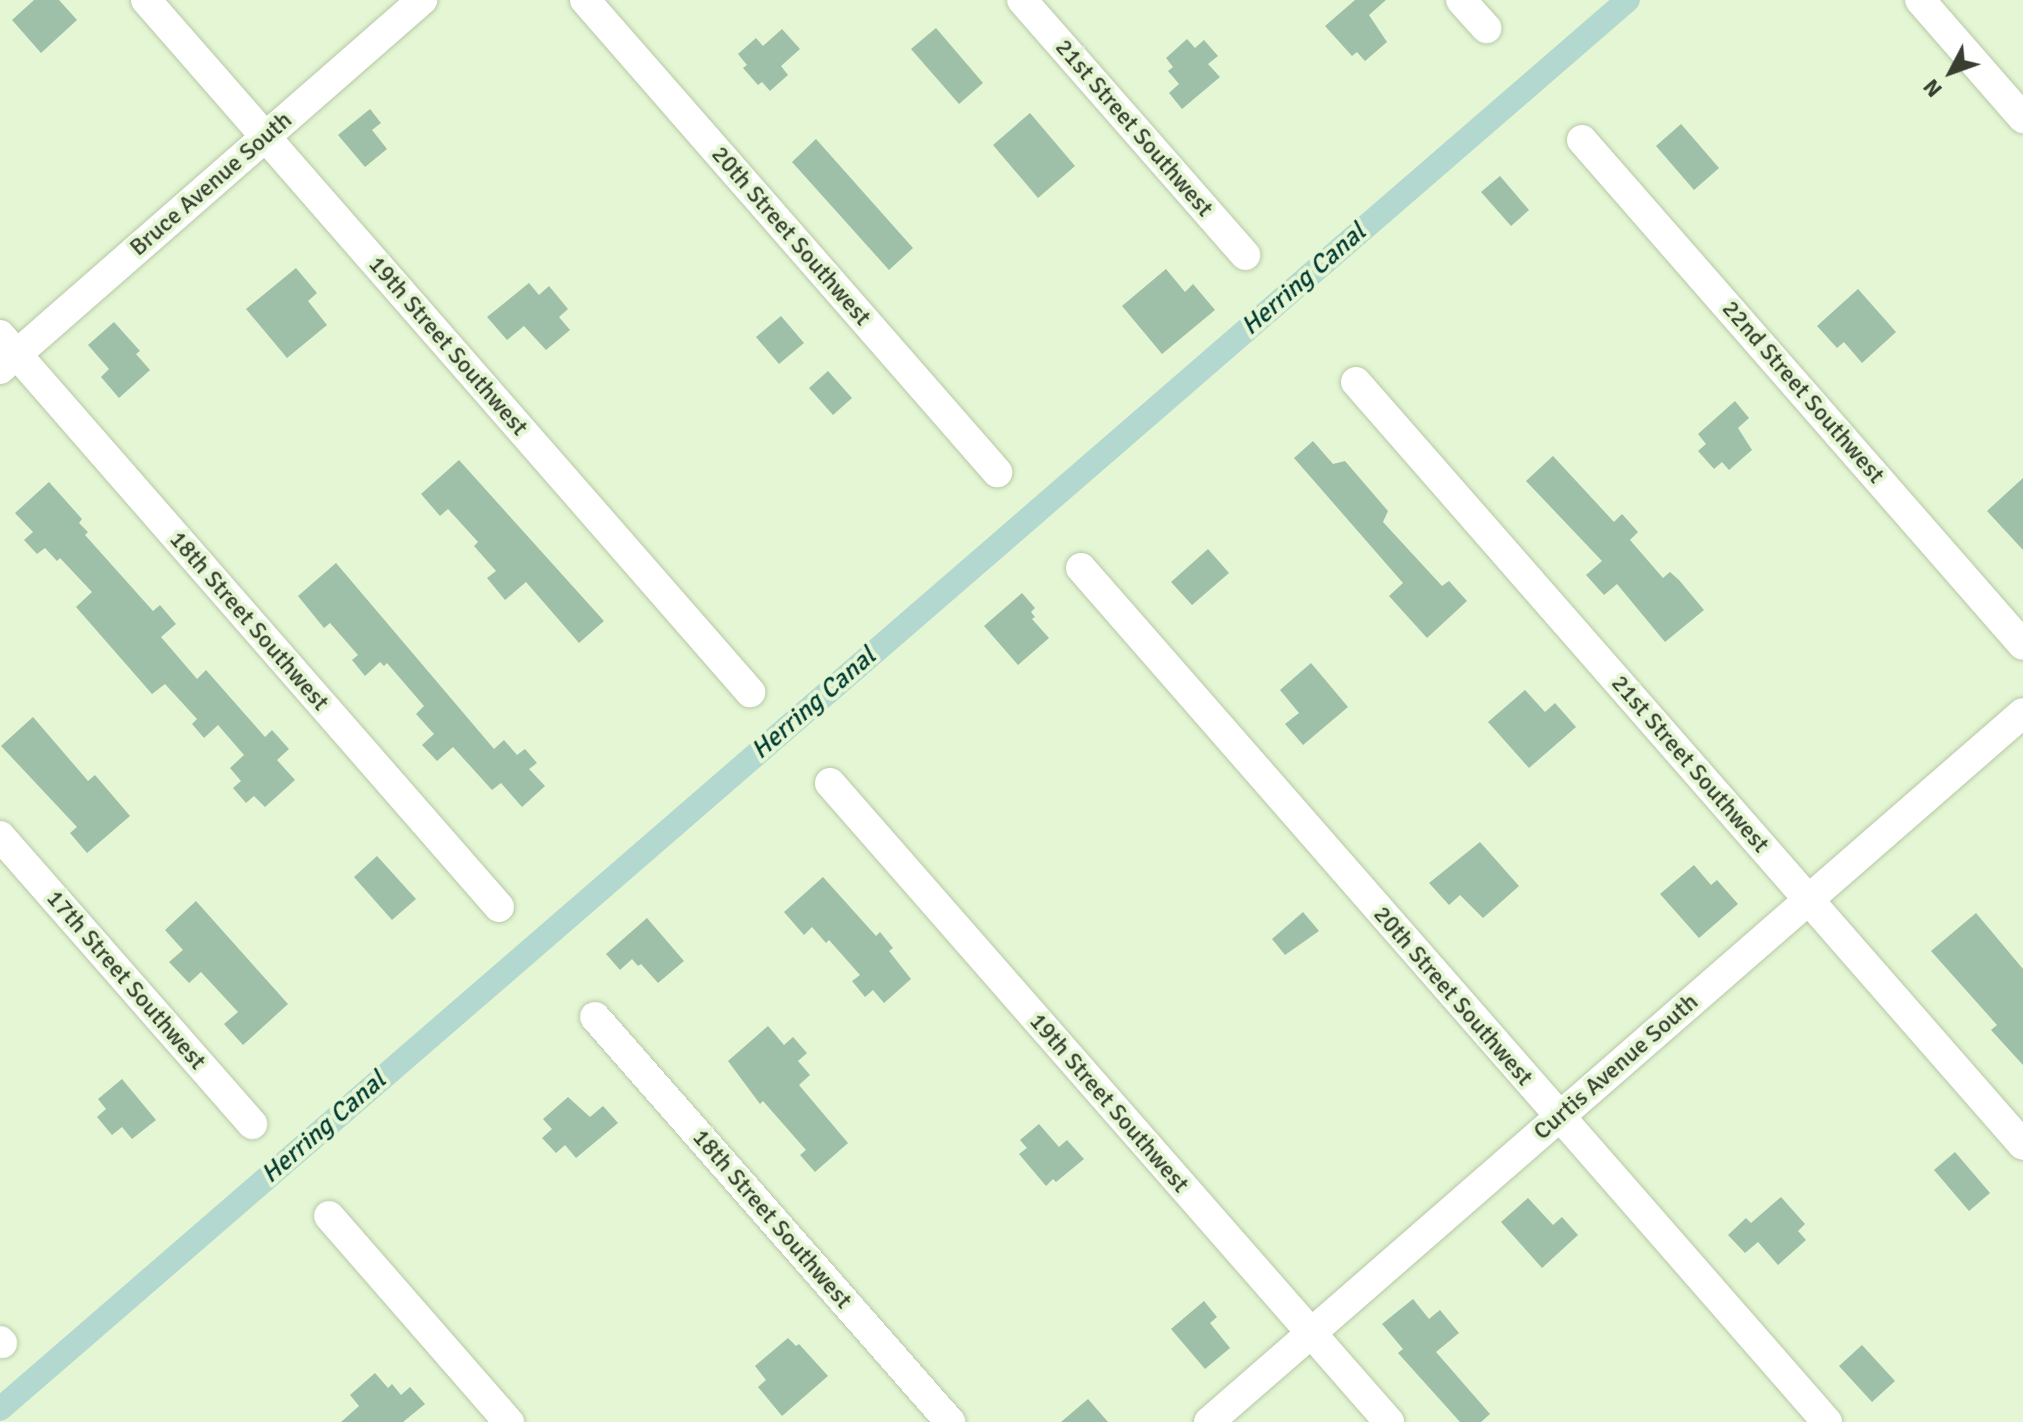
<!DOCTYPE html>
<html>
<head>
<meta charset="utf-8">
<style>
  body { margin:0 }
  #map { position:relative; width:2023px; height:1422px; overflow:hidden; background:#e4f6d3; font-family:Signika,sans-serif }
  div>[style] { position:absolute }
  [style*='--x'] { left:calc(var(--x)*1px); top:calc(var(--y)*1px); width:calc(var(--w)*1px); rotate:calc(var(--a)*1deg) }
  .canal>* { height:24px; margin:-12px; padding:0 12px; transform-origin:12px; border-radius:12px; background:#b2d8cf }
  .building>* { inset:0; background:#9ec0a8 }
  .roads { filter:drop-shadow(0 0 2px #b7c8a7) drop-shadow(0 0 2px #b7c8a7) }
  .minor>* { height:30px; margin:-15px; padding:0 15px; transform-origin:15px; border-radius:15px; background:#fff }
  span { translate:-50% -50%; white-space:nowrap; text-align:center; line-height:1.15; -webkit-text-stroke:8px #e4f6d3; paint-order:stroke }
  .street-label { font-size:24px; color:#383f31 }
  .water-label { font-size:26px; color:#003a32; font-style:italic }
  .north { position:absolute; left:1911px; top:32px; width:80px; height:80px; -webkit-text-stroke:6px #e4f6d3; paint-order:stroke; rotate:229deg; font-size:22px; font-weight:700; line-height:32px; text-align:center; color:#383f31 }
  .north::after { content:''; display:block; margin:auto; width:28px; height:36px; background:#383f31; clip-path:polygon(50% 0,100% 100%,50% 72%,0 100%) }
</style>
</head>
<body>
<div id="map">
  <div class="canal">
    <div style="--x:0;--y:1409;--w:2153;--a:-40.88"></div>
  </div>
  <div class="building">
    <div style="clip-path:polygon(34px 0,59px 0,77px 20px,41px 53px,12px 20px)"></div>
    <div style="clip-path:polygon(1355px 0,1386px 0,1369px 15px,1387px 42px,1365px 61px,1357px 52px,1352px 56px,1325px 26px)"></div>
    <div style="clip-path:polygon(936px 28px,983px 83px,959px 104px,911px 49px)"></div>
    <div style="clip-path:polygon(782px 29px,800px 49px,781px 66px,788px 75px,770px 91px,762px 82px,758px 85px,743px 68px,747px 65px,738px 54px,756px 38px,763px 46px)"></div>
    <div style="clip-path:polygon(1187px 39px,1195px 48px,1204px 40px,1218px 56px,1208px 64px,1220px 77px,1182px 109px,1169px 93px,1179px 84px,1168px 71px,1173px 67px,1166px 58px)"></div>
    <div style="clip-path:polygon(370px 109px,381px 123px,372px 130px,387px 149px,365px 167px,338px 135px)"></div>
    <div style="clip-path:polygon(1030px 113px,1075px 166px,1038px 198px,993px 145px)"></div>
    <div style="clip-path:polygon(1681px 124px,1719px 168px,1694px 190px,1656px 146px)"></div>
    <div style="clip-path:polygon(816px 139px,913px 248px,889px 270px,792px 162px)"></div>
    <div style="clip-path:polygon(1500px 176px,1529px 210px,1511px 226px,1481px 192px)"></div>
    <div style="clip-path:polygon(296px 268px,317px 293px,308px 301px,327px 325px,287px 358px,246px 309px)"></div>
    <div style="clip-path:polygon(1166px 269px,1185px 292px,1193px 284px,1215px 310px,1162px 354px,1122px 306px)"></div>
    <div style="clip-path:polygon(529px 283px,539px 295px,549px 286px,568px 309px,559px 317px,570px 330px,546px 350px,524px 326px,507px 340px,487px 317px)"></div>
    <div style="clip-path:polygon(1858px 289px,1896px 332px,1862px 363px,1844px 342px,1837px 348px,1817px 326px)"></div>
    <div style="clip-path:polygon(781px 316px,804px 343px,779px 364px,756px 337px)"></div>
    <div style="clip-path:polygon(114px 322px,140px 351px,136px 354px,150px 370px,119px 398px,101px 377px,109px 369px,88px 345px)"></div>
    <div style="clip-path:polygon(828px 371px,852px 398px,833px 415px,809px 388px)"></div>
    <div style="clip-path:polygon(1735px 401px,1749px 418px,1738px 428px,1752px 450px,1729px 470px,1722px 462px,1714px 469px,1698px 451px,1706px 444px,1698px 434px)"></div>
    <div style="clip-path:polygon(1313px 441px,1333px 464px,1345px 461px,1388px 511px,1383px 522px,1442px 586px,1449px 581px,1467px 601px,1427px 638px,1389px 596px,1403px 583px,1294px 458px)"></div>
    <div style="clip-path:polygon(1553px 456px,1614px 522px,1622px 514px,1638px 532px,1630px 540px,1663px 578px,1670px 572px,1679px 580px,1704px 610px,1665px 642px,1617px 584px,1604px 595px,1586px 575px,1602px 561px,1526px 481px)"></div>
    <div style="clip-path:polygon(459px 460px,604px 621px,579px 643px,526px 582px,505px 600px,487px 578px,496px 571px,474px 546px,478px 542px,448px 509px,440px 516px,421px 494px)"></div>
    <div style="clip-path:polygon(2023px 478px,2023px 550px,1987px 511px)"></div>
    <div style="clip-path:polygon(49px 482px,82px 519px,79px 523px,88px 532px,85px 535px,153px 611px,160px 605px,176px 624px,161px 637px,197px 679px,206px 670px,265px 737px,272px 730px,289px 749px,277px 760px,295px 780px,265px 807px,254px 796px,246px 803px,233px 788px,241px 781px,230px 768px,244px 755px,218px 725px,204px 738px,192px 724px,197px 719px,165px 684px,152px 694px,76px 607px,92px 592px,60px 558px,57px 561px,45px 548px,37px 554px,24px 540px,33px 532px,15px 513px)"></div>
    <div style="clip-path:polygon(1208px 549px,1229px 573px,1192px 605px,1171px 582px)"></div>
    <div style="clip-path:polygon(336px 563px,494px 749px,504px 740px,517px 755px,525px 749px,537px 763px,529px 769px,545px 786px,522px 807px,501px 783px,492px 790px,453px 747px,437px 761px,422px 745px,434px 734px,416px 714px,424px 706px,387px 663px,384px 666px,380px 662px,365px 676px,352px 660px,358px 655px,330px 623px,324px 628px,298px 596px)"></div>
    <div style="clip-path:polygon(1022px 593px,1035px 608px,1031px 612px,1035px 617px,1032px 619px,1049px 638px,1018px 665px,984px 626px)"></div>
    <div style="clip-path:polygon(1311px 663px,1348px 707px,1303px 745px,1285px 724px,1299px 713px,1280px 690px)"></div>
    <div style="clip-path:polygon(1525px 690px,1545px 712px,1555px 703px,1576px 727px,1529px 768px,1488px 722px)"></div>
    <div style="clip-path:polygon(33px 717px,88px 781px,95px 775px,130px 816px,87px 853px,70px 833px,77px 827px,1px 746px)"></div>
    <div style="clip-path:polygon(1480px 842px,1519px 886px,1483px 918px,1460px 895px,1449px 905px,1429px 883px)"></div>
    <div style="clip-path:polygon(377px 856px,416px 899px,392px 920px,354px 877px)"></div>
    <div style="clip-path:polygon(1694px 865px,1711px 885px,1717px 880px,1738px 904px,1699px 938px,1660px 894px)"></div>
    <div style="clip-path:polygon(823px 877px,876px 936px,880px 932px,893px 948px,889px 951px,911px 979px,884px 1003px,873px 990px,865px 997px,852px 981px,860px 975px,829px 940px,826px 943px,812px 927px,804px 935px,784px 912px)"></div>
    <div style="clip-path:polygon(196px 901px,288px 1004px,243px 1045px,224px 1024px,238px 1012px,201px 972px,189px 983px,169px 962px,183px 950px,165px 930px)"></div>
    <div style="clip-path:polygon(1303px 912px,1319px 931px,1285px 955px,1272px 939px)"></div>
    <div style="clip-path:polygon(1976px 913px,2023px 969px,2023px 1065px,1991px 1030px,1997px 1025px,1931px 951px)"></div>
    <div style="clip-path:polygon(647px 918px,684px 961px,658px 983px,641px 964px,638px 966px,632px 959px,620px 970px,606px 954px)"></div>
    <div style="clip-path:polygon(768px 1026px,784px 1045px,793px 1037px,807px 1053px,798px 1061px,810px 1075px,799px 1085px,848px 1143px,815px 1172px,800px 1155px,806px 1150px,763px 1101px,760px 1104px,728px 1061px)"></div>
    <div style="clip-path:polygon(122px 1079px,156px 1120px,132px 1139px,122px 1127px,112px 1135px,97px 1117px,106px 1109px,98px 1099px)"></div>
    <div style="clip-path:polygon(568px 1097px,590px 1117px,603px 1106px,618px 1123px,576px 1158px,565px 1145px,556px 1153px,542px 1138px,552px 1129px,543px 1119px)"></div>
    <div style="clip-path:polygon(1039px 1124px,1059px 1147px,1067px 1140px,1084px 1159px,1056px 1182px,1053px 1179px,1046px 1186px,1019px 1154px,1027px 1148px,1020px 1140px)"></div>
    <div style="clip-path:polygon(1955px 1152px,1990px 1193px,1969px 1211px,1934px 1170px)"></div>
    <div style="clip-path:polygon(1781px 1197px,1805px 1224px,1798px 1231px,1806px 1240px,1778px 1265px,1758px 1242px,1745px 1253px,1728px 1235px,1746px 1218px,1751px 1223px)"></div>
    <div style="clip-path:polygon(1528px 1198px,1553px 1225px,1562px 1217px,1578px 1235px,1542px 1268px,1501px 1222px)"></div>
    <div style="clip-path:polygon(1413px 1299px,1429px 1319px,1440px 1310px,1459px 1333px,1436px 1352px,1490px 1414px,1481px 1422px,1460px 1422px,1398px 1353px,1403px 1349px,1382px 1324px)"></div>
    <div style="clip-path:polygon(1204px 1301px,1217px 1317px,1210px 1323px,1230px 1348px,1205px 1369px,1171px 1329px)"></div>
    <div style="clip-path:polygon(788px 1338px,796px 1346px,799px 1344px,828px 1376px,782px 1416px,758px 1387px,766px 1380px,755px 1366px)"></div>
    <div style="clip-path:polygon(1862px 1345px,1895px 1381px,1872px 1402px,1839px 1366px)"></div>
    <div style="clip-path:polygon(375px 1373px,388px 1388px,392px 1384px,401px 1395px,410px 1387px,425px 1404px,403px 1422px,341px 1422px,359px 1406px,350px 1395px)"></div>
    <div style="clip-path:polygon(1088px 1399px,1108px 1422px,1061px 1422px)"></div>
  </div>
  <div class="roads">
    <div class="minor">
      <div style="--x:146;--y:0;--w:919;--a:48.88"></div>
      <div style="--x:585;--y:0;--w:627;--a:48.88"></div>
      <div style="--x:1022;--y:0;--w:339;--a:48.8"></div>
      <div style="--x:1461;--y:0;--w:38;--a:48"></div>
      <div style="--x:1920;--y:0;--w:157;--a:48.9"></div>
      <div style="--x:1582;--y:140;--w:670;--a:48.87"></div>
      <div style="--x:0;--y:335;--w:759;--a:48.9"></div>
      <div style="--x:0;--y:369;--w:561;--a:-41.17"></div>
      <div style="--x:1356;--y:382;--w:1013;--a:48.84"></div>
      <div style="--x:1081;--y:568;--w:1134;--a:48.86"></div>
      <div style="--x:830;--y:783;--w:849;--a:48.82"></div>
      <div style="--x:0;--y:836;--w:383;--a:48.8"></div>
      <div style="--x:595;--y:1017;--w:539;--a:48.76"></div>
      <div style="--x:329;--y:1216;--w:274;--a:48.9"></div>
      <div style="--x:0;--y:1341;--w:3;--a:45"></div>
      <div style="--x:1209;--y:1422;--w:1079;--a:-41.06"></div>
    </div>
  </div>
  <div class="street-label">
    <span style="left:1134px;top:128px;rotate:49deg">21st Street Southwest</span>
    <span style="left:211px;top:184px;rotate:-41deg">Bruce Avenue South</span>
    <span style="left:791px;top:236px;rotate:49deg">20th Street Southwest</span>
    <span style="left:448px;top:346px;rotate:49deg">19th Street Southwest</span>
    <span style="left:1803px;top:392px;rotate:49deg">22nd Street Southwest</span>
    <span style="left:249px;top:621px;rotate:49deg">18th Street Southwest</span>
    <span style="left:1690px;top:764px;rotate:49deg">21st Street Southwest</span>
    <span style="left:126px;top:980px;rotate:49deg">17th Street Southwest</span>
    <span style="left:1453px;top:996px;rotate:49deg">20th Street Southwest</span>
    <span style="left:1616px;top:1067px;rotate:-41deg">Curtis Avenue South</span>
    <span style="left:1109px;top:1103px;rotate:49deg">19th Street Southwest</span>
    <span style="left:772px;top:1219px;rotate:49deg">18th Street Southwest</span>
  </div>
  <div class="water-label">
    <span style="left:1304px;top:280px;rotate:-41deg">Herring Canal</span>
    <span style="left:814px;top:704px;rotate:-41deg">Herring Canal</span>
    <span style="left:324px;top:1128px;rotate:-41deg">Herring Canal</span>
  </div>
  <div class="north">N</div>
</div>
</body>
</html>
